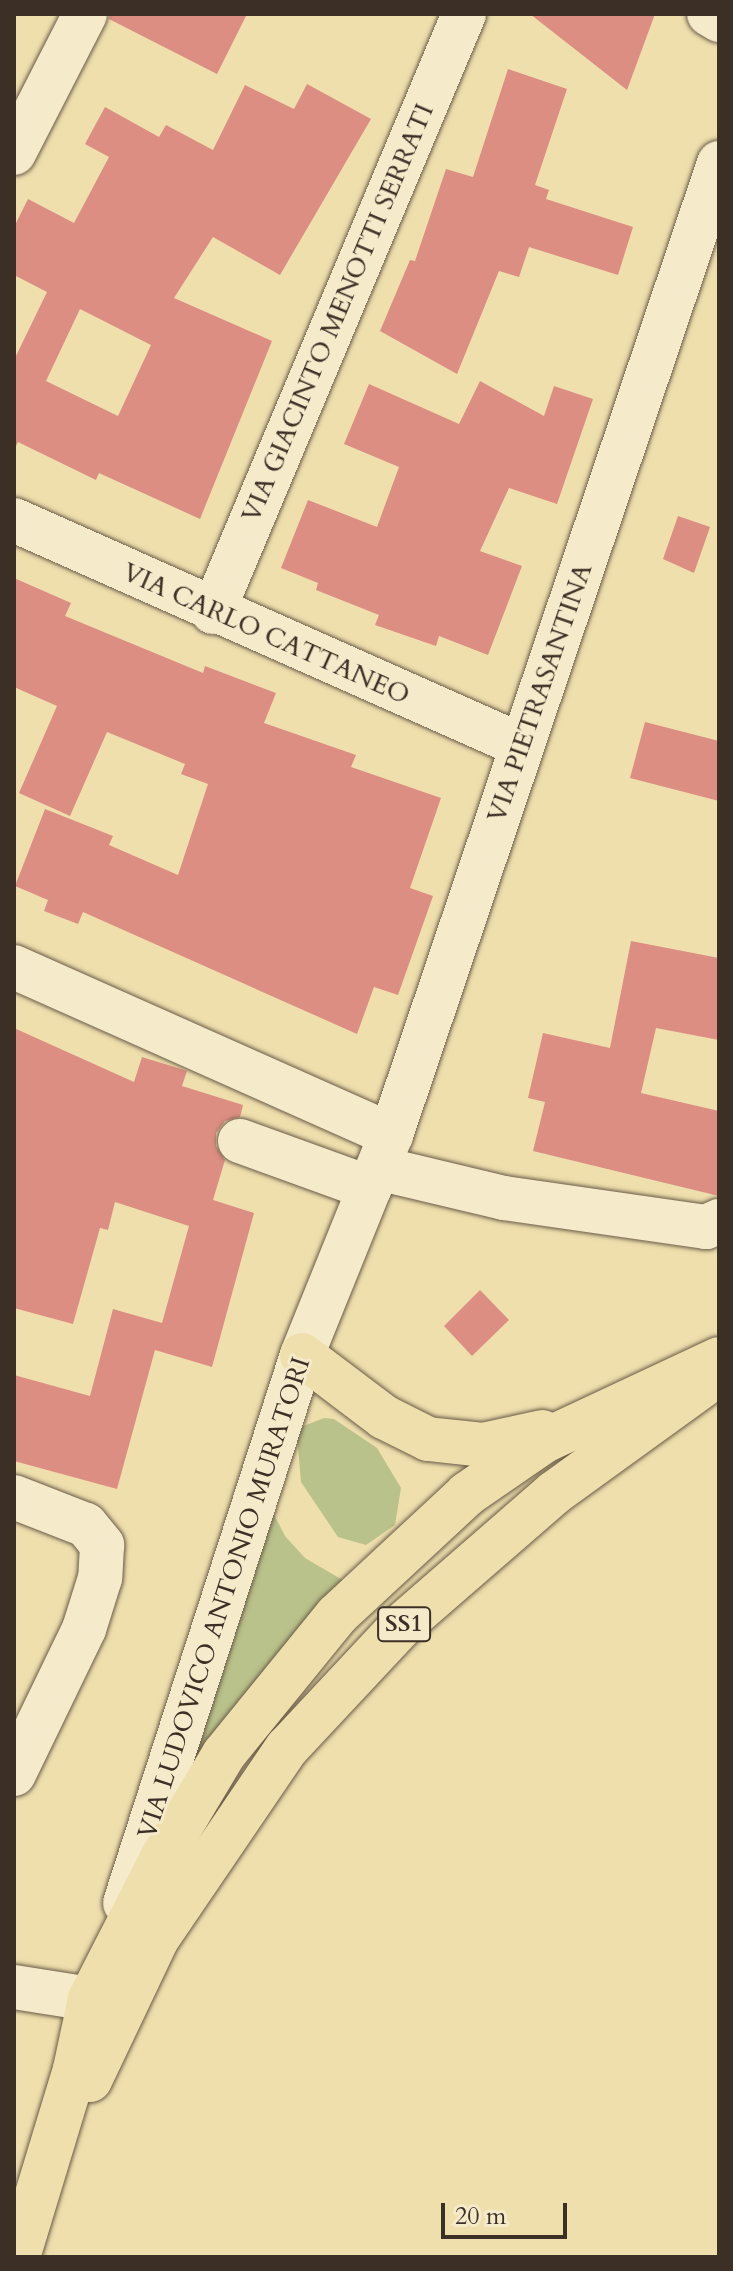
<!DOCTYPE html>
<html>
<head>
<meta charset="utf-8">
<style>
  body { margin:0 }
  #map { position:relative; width:733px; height:2271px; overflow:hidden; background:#efdfad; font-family:Cardo,serif }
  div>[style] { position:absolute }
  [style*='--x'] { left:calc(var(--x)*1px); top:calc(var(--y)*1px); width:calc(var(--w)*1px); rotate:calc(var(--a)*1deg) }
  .green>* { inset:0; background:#b9c28a }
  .building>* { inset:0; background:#dd8e82 }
  .roads { filter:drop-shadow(0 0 2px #695b48) drop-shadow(0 0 2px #695b48) }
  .minor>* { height:44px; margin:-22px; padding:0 22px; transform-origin:22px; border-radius:22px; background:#f5eaca }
  .major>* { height:44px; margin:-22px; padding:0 22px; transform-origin:22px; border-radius:22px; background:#efdfad }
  span { translate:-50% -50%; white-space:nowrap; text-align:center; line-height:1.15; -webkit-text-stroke:6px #f5eaca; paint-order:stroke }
  .shield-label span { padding:2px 6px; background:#f5eaca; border:2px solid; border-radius:6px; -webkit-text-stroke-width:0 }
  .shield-label { font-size:24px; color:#3c2f26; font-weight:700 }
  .street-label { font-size:26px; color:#3c2f26 }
  .frame { position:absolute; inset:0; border:16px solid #3c2f26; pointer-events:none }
  .scale { position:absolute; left:441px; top:2203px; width:126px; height:36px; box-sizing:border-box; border:4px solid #3c2f26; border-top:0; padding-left:10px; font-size:24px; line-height:28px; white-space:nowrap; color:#3c2f26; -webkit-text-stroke:6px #f5eaca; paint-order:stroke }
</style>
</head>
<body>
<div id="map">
  <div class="green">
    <div style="clip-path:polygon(324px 1418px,334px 1419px,377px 1448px,401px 1488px,395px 1525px,366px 1545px,338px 1537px,301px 1482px,297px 1435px,301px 1427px)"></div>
    <div style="clip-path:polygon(269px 1505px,285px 1536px,305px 1558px,346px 1582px,190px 1769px)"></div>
  </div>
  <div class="building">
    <div style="clip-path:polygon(110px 14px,247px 14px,217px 74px,109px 19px)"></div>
    <div style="clip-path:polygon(530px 14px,655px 14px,627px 90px)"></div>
    <div style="clip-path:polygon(508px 69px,567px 89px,535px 185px,549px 190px,546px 199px,633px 227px,618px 275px,529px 247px,519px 277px,499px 271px,457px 374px,380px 331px,410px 260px,415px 261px,446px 169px,473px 177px)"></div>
    <div style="clip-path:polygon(evenodd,307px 84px,371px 119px,280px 275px,213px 237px,174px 298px,272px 341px,200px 519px,99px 473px,96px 480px,18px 442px,14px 450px,14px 360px,47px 292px,14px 275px,14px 227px,28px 199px,74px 223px,109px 157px,85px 144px,105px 107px,159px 137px,166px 125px,213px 150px,245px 85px,294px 109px,307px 84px,80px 309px,151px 345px,118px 416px,46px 381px,80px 309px)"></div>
    <div style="clip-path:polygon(480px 381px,544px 416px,554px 386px,593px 399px,557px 504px,509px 488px,480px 551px,522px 566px,488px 655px,439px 636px,436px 646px,375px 625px,379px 615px,316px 590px,318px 583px,281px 568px,308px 500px,377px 527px,399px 467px,344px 444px,369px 384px,459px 424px)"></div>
    <div style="clip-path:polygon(678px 516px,710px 527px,694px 573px,663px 559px)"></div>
    <div style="clip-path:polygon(14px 578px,71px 603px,65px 616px,203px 673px,205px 666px,276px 693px,264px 723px,356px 755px,351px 767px,441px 798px,410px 888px,433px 896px,398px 995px,374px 987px,357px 1034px,83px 912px,78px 924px,44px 911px,48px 900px,15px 886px,45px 809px,113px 836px,109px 845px,178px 875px,208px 784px,181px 774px,185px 764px,107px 732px,70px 816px,19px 793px,57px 706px,14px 687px)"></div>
    <div style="clip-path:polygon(645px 722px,719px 741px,719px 801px,630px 778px)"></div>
    <div style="clip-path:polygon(631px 941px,719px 958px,719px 1040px,656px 1028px,641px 1093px,719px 1111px,719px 1196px,533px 1151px,545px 1102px,528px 1098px,543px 1033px,610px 1048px)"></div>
    <div style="clip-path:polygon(14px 1028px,134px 1082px,142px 1057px,181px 1069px,187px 1071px,182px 1086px,243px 1105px,240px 1117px,225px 1121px,216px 1133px,216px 1146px,225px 1160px,213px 1200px,254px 1213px,212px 1367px,155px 1350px,117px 1489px,14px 1461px,14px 1375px,90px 1396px,113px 1309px,162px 1323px,189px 1226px,115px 1202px,108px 1230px,100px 1228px,73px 1324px,14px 1308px)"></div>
    <div style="clip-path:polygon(480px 1290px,509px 1320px,472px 1356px,444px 1326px)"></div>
  </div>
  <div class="roads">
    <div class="minor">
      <div style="--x:709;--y:14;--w:12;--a:31"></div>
      <div style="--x:14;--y:153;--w:156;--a:-62.9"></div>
      <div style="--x:14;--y:520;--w:554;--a:23.97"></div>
      <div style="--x:213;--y:612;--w:649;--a:-67.23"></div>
      <div style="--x:14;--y:967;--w:413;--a:24"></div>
      <div style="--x:240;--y:1141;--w:138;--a:19.9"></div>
      <div style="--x:378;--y:1168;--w:130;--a:13.4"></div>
      <div style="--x:504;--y:1198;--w:204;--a:8.2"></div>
      <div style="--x:706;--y:1227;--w:14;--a:-25"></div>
      <div style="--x:14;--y:1497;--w:77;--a:21.3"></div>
      <div style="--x:86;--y:1525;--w:26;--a:51"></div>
      <div style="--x:102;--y:1545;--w:33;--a:93"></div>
      <div style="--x:100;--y:1578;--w:53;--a:107.4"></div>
      <div style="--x:84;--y:1629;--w:161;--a:115.8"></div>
      <div style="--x:125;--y:1903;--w:576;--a:-72.1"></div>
      <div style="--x:302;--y:1355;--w:237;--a:-68"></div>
      <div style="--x:391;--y:1135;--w:1026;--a:-71.35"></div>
      <div style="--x:14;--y:1987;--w:77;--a:9"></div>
    </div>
    <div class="major">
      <div style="--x:302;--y:1355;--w:103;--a:37.1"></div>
      <div style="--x:384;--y:1417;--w:49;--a:26.6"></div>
      <div style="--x:428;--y:1439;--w:55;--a:6.2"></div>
      <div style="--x:483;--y:1445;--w:61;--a:-12.2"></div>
      <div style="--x:90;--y:2080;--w:156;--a:-64.6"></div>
      <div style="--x:157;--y:1939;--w:231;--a:-55.8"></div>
      <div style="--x:287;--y:1748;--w:167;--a:-46.9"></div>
      <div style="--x:401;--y:1626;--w:203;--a:-41"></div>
      <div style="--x:554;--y:1493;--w:183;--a:-35.9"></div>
      <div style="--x:18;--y:2257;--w:196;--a:-73.1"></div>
      <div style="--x:75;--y:2069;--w:72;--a:-77.9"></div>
      <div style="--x:90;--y:1999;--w:158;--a:-62.9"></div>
      <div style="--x:162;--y:1858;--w:121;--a:-59.2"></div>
      <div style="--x:224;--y:1754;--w:179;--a:-50.9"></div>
      <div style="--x:337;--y:1615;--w:178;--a:-42.9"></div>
      <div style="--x:467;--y:1494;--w:93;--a:-34.5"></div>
      <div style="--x:544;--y:1441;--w:193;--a:-25.1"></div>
    </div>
  </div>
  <div class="shield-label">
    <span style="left:404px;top:1624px">SS1</span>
  </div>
  <div class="street-label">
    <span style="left:338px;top:313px;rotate:-67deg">VIA GIACINTO MENOTTI SERRATI</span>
    <span style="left:266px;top:634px;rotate:24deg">VIA CARLO CATTANEO</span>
    <span style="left:540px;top:693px;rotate:-71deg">VIA PIETRASANTINA</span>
    <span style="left:224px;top:1598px;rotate:-72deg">VIA LUDOVICO ANTONIO MURATORI</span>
  </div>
  <div class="frame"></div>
  <div class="scale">20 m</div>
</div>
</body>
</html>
